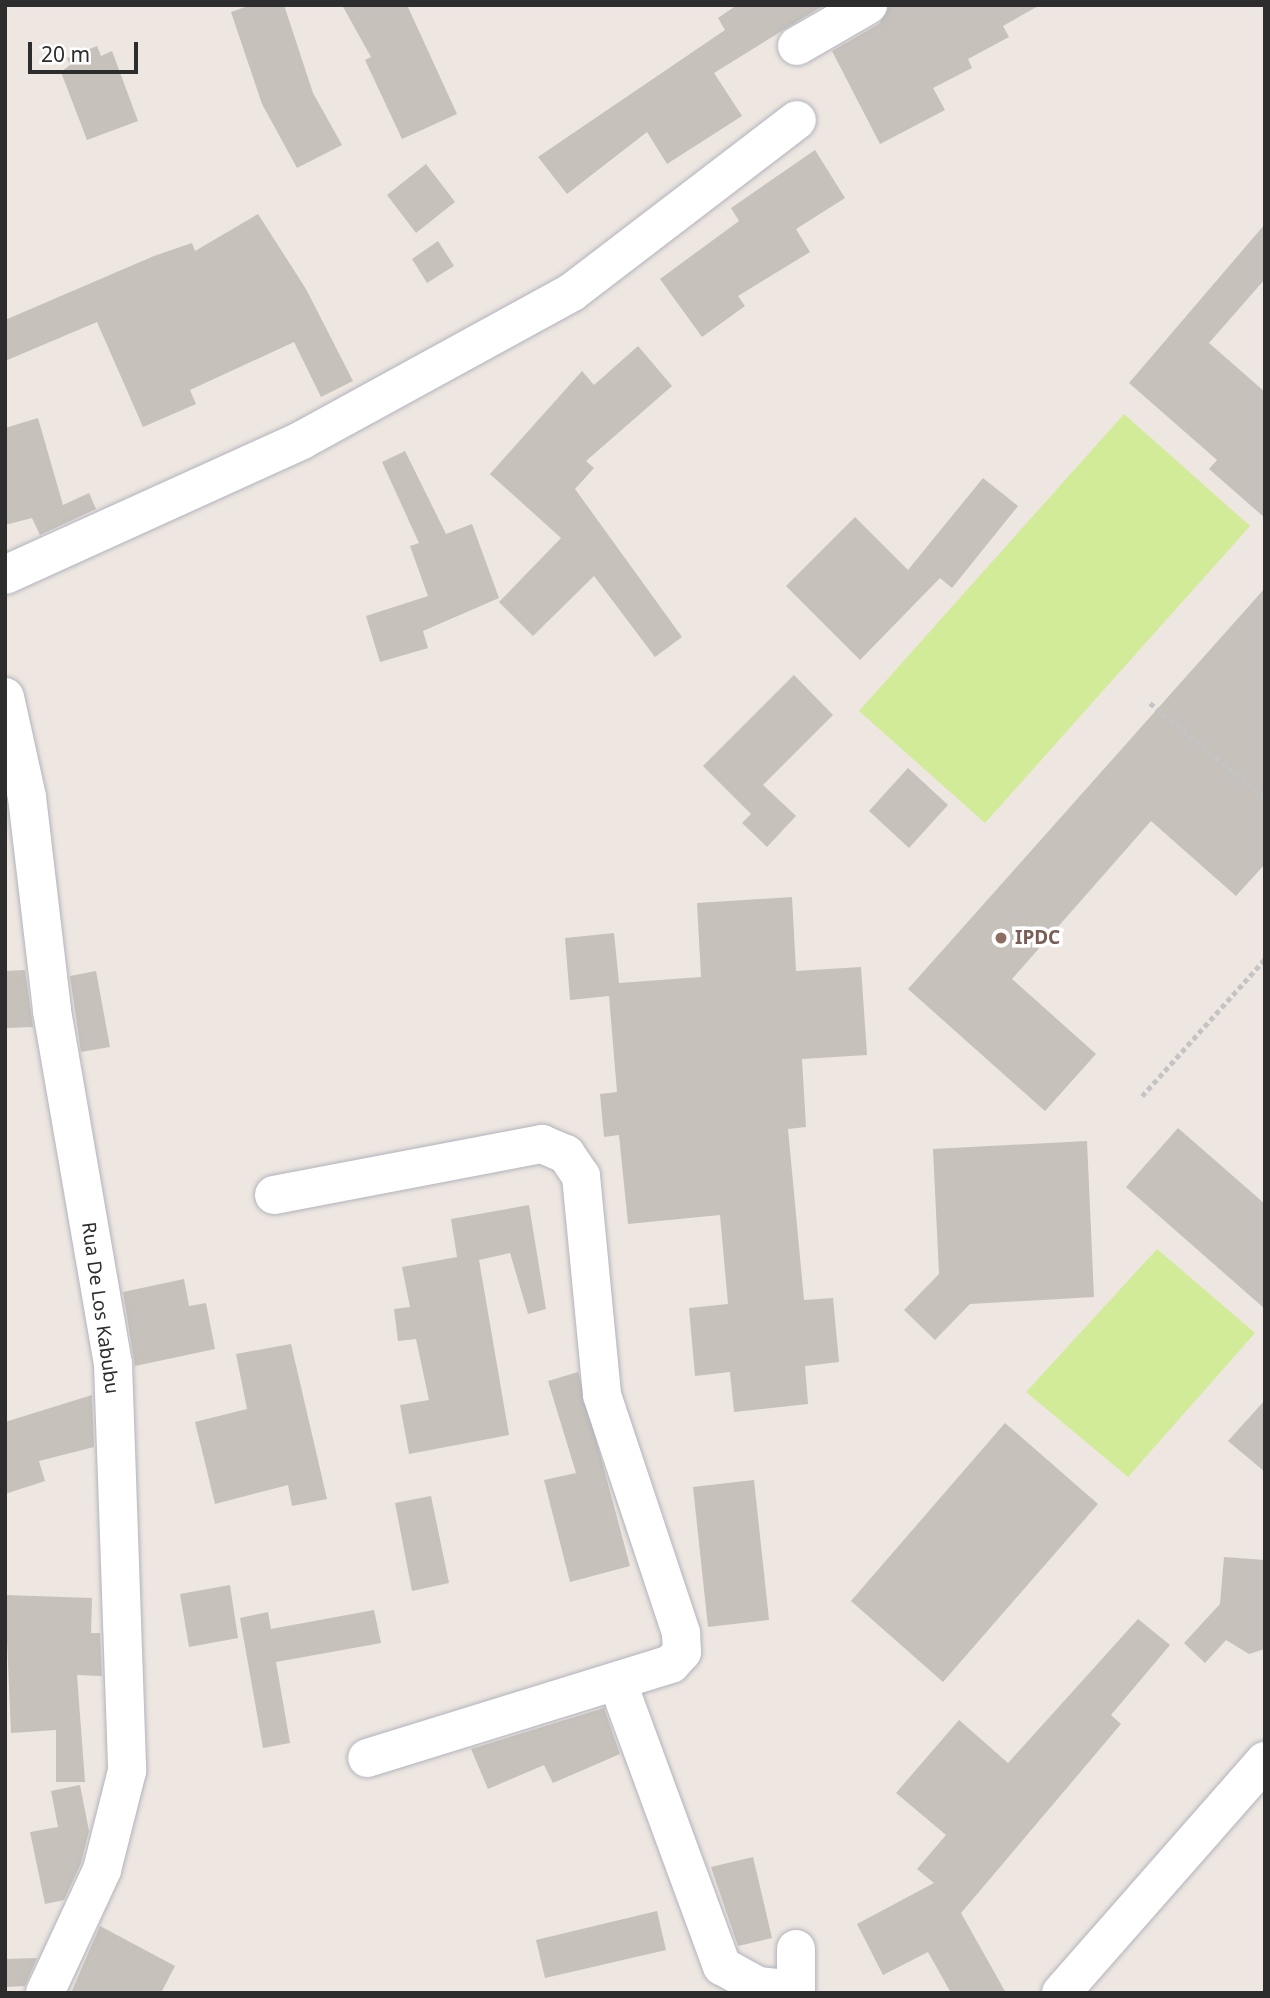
<!DOCTYPE html>
<html>
<head>
<meta charset="utf-8">
<style>
  body { margin:0 }
  #map { position:relative; width:1270px; height:1998px; overflow:hidden; background:#eee6e0; font-family:"Noto Sans",sans-serif }
  div>[style] { position:absolute }
  [style*='--x'] { left:calc(var(--x)*1px); top:calc(var(--y)*1px); width:calc(var(--w)*1px); rotate:calc(var(--a)*1deg) }
  .pitch>* { inset:0; background:#d2eb99 }
  .building>* { inset:0; background:#c7c1bb }
  .path>* { height:4.5px; margin-top:-2.25px; transform-origin:0; background:repeating-linear-gradient(90deg,#c4c4c4 0 5px,transparent 0 8.5px) }
  .roads { filter:drop-shadow(0 0 2px #b0b4bd) drop-shadow(0 0 2px #b0b4bd) }
  .minor>* { height:38px; margin:-19px; padding:0 19px; transform-origin:19px; border-radius:19px; background:#fff }
  .dots>* { width:19px; height:19px; translate:-50% -50%; box-sizing:border-box; border:4px solid #fff; border-radius:50% }
  span { translate:-50% -50%; white-space:nowrap; text-align:center; line-height:1.15; -webkit-text-stroke:7px #fff; paint-order:stroke }
  .education-label { font-size:19px; color:#785e54; font-weight:700 }
  .left { translate:0 -50%; text-align:left }
  .street-label { font-size:19px; color:#2d2d2d }
  .frame { position:absolute; inset:0; border:7px solid #2d2d2d; pointer-events:none }
  .scale { position:absolute; left:28px; top:42px; width:110px; height:32px; box-sizing:border-box; border:4px solid #2d2d2d; border-top:0; padding-left:9px; font-size:21px; line-height:24px; white-space:nowrap; color:#2d2d2d; -webkit-text-stroke:5px #fff; paint-order:stroke }
</style>
</head>
<body>
<div id="map">
  <div class="pitch">
    <div style="clip-path:polygon(1124px 414px,1250px 526px,985px 823px,859px 711px)"></div>
    <div style="clip-path:polygon(1157px 1249px,1255px 1333px,1128px 1477px,1026px 1392px)"></div>
  </div>
  <div class="building">
    <div style="clip-path:polygon(251px 5px,284px 5px,313px 93px,342px 145px,297px 168px,262px 104px,231px 12px)"></div>
    <div style="clip-path:polygon(342px 5px,407px 5px,457px 114px,402px 139px,365px 60px,371px 57px)"></div>
    <div style="clip-path:polygon(737px 5px,824px 5px,714px 73px,742px 116px,667px 164px,647px 132px,567px 194px,538px 157px,725px 30px,718px 18px)"></div>
    <div style="clip-path:polygon(890px 5px,1040px 5px,1003px 26px,1009px 37px,968px 59px,972px 68px,933px 88px,945px 110px,880px 144px,832px 51px,879px 24px)"></div>
    <div style="clip-path:polygon(97px 46px,101px 56px,112px 51px,138px 121px,87px 140px,61px 72px,70px 65px,67px 58px)"></div>
    <div style="clip-path:polygon(815px 150px,845px 198px,796px 229px,810px 252px,738px 296px,745px 306px,702px 337px,660px 279px,739px 221px,731px 208px)"></div>
    <div style="clip-path:polygon(426px 164px,455px 202px,416px 233px,387px 195px)"></div>
    <div style="clip-path:polygon(258px 214px,306px 289px,353px 381px,321px 397px,294px 342px,190px 390px,196px 404px,143px 427px,97px 322px,5px 361px,5px 320px,154px 256px,192px 243px,195px 251px)"></div>
    <div style="clip-path:polygon(1265px 224px,1265px 279px,1209px 343px,1265px 392px,1265px 518px,1209px 469px,1217px 460px,1129px 383px)"></div>
    <div style="clip-path:polygon(438px 241px,454px 266px,427px 283px,412px 259px)"></div>
    <div style="clip-path:polygon(638px 346px,672px 386px,586px 461px,594px 468px,575px 489px,682px 637px,655px 657px,594px 576px,533px 636px,499px 602px,561px 538px,490px 474px,582px 371px,594px 385px)"></div>
    <div style="clip-path:polygon(38px 418px,63px 505px,89px 493px,96px 509px,40px 535px,32px 518px,5px 525px,5px 428px)"></div>
    <div style="clip-path:polygon(405px 451px,446px 534px,472px 524px,499px 598px,423px 631px,428px 648px,380px 662px,366px 616px,428px 596px,410px 546px,419px 543px,382px 462px)"></div>
    <div style="clip-path:polygon(983px 478px,1018px 506px,952px 588px,940px 578px,860px 660px,786px 586px,855px 517px,908px 570px)"></div>
    <div style="clip-path:polygon(1265px 588px,1265px 864px,1236px 896px,1151px 821px,1012px 979px,1096px 1054px,1045px 1111px,908px 989px)"></div>
    <div style="clip-path:polygon(794px 675px,833px 715px,763px 785px,796px 816px,767px 847px,742px 823px,751px 814px,703px 766px)"></div>
    <div style="clip-path:polygon(908px 768px,948px 805px,909px 848px,869px 811px)"></div>
    <div style="clip-path:polygon(792px 897px,796px 971px,861px 967px,867px 1055px,802px 1059px,806px 1127px,788px 1129px,804px 1300px,833px 1298px,839px 1362px,805px 1366px,808px 1404px,734px 1412px,730px 1372px,695px 1376px,689px 1308px,728px 1304px,720px 1215px,628px 1224px,619px 1135px,604px 1137px,600px 1094px,617px 1092px,609px 996px,570px 1000px,565px 938px,614px 933px,619px 983px,701px 977px,697px 903px)"></div>
    <div style="clip-path:polygon(25px 970px,33px 1027px,5px 1028px,5px 971px)"></div>
    <div style="clip-path:polygon(96px 971px,110px 1047px,81px 1052px,70px 976px)"></div>
    <div style="clip-path:polygon(1178px 1128px,1265px 1204px,1265px 1309px,1126px 1187px)"></div>
    <div style="clip-path:polygon(1087px 1141px,1094px 1297px,970px 1304px,935px 1340px,904px 1310px,939px 1274px,933px 1149px)"></div>
    <div style="clip-path:polygon(529px 1205px,546px 1309px,528px 1314px,510px 1253px,479px 1260px,509px 1435px,409px 1454px,400px 1405px,429px 1400px,416px 1339px,398px 1341px,394px 1309px,410px 1307px,402px 1267px,457px 1257px,451px 1219px)"></div>
    <div style="clip-path:polygon(184px 1279px,189px 1306px,206px 1303px,215px 1349px,135px 1366px,123px 1292px)"></div>
    <div style="clip-path:polygon(291px 1344px,327px 1499px,292px 1506px,288px 1485px,215px 1504px,195px 1422px,247px 1409px,236px 1354px)"></div>
    <div style="clip-path:polygon(578px 1372px,630px 1566px,570px 1582px,544px 1480px,576px 1473px,548px 1381px)"></div>
    <div style="clip-path:polygon(92px 1395px,94px 1447px,39px 1461px,45px 1481px,5px 1494px,5px 1422px)"></div>
    <div style="clip-path:polygon(1265px 1400px,1265px 1472px,1228px 1441px)"></div>
    <div style="clip-path:polygon(1005px 1423px,1098px 1504px,943px 1682px,851px 1601px)"></div>
    <div style="clip-path:polygon(754px 1480px,769px 1620px,708px 1627px,693px 1487px)"></div>
    <div style="clip-path:polygon(431px 1496px,449px 1583px,412px 1591px,395px 1503px)"></div>
    <div style="clip-path:polygon(1224px 1557px,1265px 1560px,1265px 1649px,1249px 1654px,1226px 1640px,1205px 1663px,1184px 1643px,1220px 1604px)"></div>
    <div style="clip-path:polygon(230px 1585px,238px 1638px,189px 1647px,180px 1594px)"></div>
    <div style="clip-path:polygon(5px 1595px,92px 1598px,91px 1633px,100px 1633px,102px 1676px,77px 1675px,85px 1782px,56px 1782px,56px 1730px,11px 1733px)"></div>
    <div style="clip-path:polygon(374px 1610px,381px 1643px,276px 1662px,290px 1743px,263px 1748px,240px 1618px,268px 1612px,271px 1629px)"></div>
    <div style="clip-path:polygon(1138px 1619px,1170px 1645px,1111px 1715px,1121px 1724px,961px 1913px,1006px 1993px,951px 1993px,928px 1952px,883px 1975px,857px 1924px,934px 1883px,917px 1869px,946px 1835px,896px 1793px,959px 1720px,1008px 1763px)"></div>
    <div style="clip-path:polygon(604px 1708px,620px 1754px,553px 1783px,544px 1765px,488px 1789px,471px 1749px)"></div>
    <div style="clip-path:polygon(80px 1785px,89px 1831px,81px 1863px,64px 1900px,45px 1904px,30px 1832px,58px 1827px,51px 1791px)"></div>
    <div style="clip-path:polygon(753px 1857px,772px 1938px,738px 1946px,711px 1867px)"></div>
    <div style="clip-path:polygon(657px 1911px,666px 1950px,545px 1978px,536px 1940px)"></div>
    <div style="clip-path:polygon(100px 1926px,175px 1966px,161px 1993px,71px 1993px)"></div>
    <div style="clip-path:polygon(37px 1958px,25px 1986px,5px 1987px,5px 1959px)"></div>
  </div>
  <div class="path">
    <div style="--x:1150;--y:703;--w:149;--a:39.6"></div>
    <div style="--x:1142;--y:1096;--w:184;--a:-48.1"></div>
  </div>
  <div class="roads">
    <div class="minor">
      <div style="--x:797;--y:46;--w:82;--a:-30"></div>
      <div style="--x:5;--y:575;--w:326;--a:-24.4"></div>
      <div style="--x:302;--y:440;--w:308;--a:-28.7"></div>
      <div style="--x:572;--y:292;--w:283;--a:-37.4"></div>
      <div style="--x:5;--y:697;--w:102;--a:77.6"></div>
      <div style="--x:27;--y:797;--w:215;--a:83.3"></div>
      <div style="--x:52;--y:1011;--w:358;--a:80.2"></div>
      <div style="--x:113;--y:1364;--w:407;--a:88"></div>
      <div style="--x:127;--y:1771;--w:102;--a:104.2"></div>
      <div style="--x:102;--y:1870;--w:136;--a:114.9"></div>
      <div style="--x:274;--y:1195;--w:273;--a:-10.8"></div>
      <div style="--x:542;--y:1144;--w:26;--a:23"></div>
      <div style="--x:566;--y:1154;--w:27;--a:56"></div>
      <div style="--x:581;--y:1176;--w:220;--a:84.5"></div>
      <div style="--x:602;--y:1395;--w:251;--a:71.6"></div>
      <div style="--x:681;--y:1633;--w:19;--a:87"></div>
      <div style="--x:682;--y:1652;--w:16;--a:133"></div>
      <div style="--x:671;--y:1664;--w:318;--a:162.8"></div>
      <div style="--x:617;--y:1681;--w:304;--a:69.8"></div>
      <div style="--x:722;--y:1966;--w:41;--a:29.1"></div>
      <div style="--x:758;--y:1986;--w:37;--a:6"></div>
      <div style="--x:796;--y:1949;--w:44;--a:90"></div>
      <div style="--x:1061;--y:1993;--w:309;--a:-48.7"></div>
    </div>
  </div>
  <div class="dots">
    <div style="left:1001px;top:938px;background:#8d6e63"></div>
  </div>
  <div class="education-label">
    <span class="left" style="left:1015px;top:938px">IPDC</span>
  </div>
  <div class="street-label">
    <span style="left:100px;top:1308px;rotate:82deg">Rua De Los Kabubu</span>
  </div>
  <div class="frame"></div>
  <div class="scale">20 m</div>
</div>
</body>
</html>
